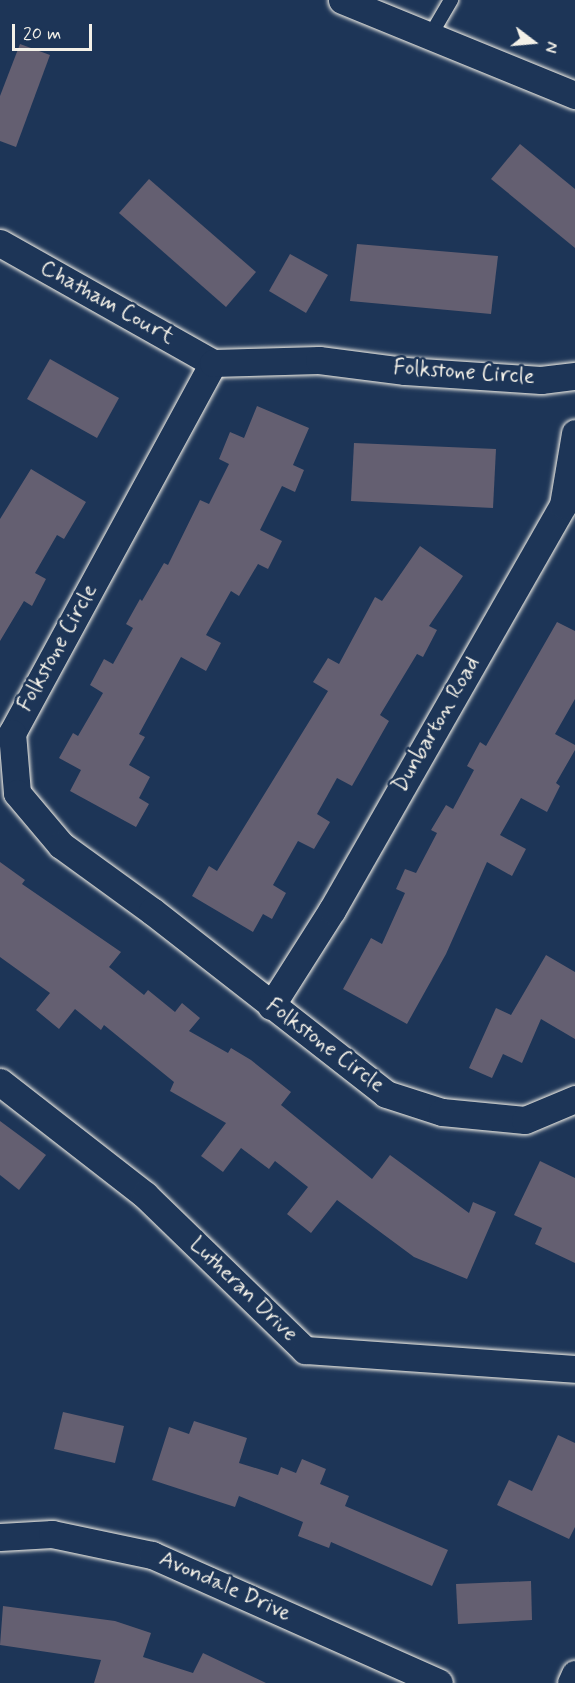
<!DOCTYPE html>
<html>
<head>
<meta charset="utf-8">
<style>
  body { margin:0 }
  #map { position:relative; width:575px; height:1683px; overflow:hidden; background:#1d3557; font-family:Mynerve,sans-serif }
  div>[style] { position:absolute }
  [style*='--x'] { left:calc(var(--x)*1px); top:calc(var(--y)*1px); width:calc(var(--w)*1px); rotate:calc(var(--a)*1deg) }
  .building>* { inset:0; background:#645f71 }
  .roads { filter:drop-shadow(0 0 2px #f4f1e8) drop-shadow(0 0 2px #f4f1e8) }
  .lane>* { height:14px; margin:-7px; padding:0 7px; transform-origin:7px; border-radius:7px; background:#1d3557 }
  .street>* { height:27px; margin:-13.5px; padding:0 13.5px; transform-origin:13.5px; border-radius:13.5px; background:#1d3557 }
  span { translate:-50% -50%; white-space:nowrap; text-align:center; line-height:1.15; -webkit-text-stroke:5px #1d3557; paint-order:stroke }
  .street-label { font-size:22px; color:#f4f1e8 }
  .north { position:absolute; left:503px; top:12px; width:60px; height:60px; -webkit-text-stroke:4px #1d3557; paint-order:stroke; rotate:106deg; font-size:16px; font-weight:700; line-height:24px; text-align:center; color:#f4f1e8 }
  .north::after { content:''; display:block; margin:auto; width:21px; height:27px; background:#f4f1e8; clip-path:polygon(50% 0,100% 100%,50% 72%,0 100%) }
  .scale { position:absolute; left:12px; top:24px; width:80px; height:27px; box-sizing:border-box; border:3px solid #f4f1e8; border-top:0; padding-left:8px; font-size:18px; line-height:21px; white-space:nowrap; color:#f4f1e8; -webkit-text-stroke:4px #1d3557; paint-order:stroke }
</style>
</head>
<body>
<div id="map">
  <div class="building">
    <div style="clip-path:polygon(20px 44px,50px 55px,16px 147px,0 141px,0 96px)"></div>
    <div style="clip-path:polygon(520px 144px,575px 189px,575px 248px,491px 179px)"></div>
    <div style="clip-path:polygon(149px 179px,256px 272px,226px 307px,119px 213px)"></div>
    <div style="clip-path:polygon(357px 244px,498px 256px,491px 314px,350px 301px)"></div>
    <div style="clip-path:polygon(290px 254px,328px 275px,306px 313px,269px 291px)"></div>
    <div style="clip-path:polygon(50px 359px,119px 398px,97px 438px,27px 399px)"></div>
    <div style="clip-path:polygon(257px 406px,309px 428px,293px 465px,304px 470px,295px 492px,282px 486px,260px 530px,282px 541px,268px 569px,258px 564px,239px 596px,231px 591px,206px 635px,221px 643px,206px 671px,181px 657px,139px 734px,145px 737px,129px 765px,150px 777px,139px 798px,149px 804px,136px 827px,70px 791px,81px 770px,59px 758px,73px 733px,78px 736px,103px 693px,90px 685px,104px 659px,113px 664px,133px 628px,126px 624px,140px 599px,142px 601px,164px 563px,168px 565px,200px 500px,209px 504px,229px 464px,219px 459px,230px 432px,244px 438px)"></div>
    <div style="clip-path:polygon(354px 443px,496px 449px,493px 508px,351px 501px)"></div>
    <div style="clip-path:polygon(31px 469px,86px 502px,64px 539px,57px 535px,35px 573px,46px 579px,32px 606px,24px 601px,0 641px,0 519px)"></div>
    <div style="clip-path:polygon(420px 546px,463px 576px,429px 626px,437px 630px,423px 657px,417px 654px,380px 715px,389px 721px,352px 786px,337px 778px,317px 814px,330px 822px,314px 849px,298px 841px,273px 885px,286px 893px,272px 919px,263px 914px,253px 932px,192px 896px,209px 866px,217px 871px,328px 691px,313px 682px,328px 658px,339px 664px,375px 597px,382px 601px)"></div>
    <div style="clip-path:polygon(557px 622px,575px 631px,575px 699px,555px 734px,575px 745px,575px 750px,556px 783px,560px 786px,547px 812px,521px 798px,500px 835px,526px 849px,512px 876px,487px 862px,446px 954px,407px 1024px,343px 989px,371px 938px,382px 944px,405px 893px,396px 889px,405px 869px,416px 873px,437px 833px,431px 830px,446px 805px,453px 809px,474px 770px,467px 766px,480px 742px,486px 746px)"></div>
    <div style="clip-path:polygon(0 862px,25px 880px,22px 884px,121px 952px,109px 967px,144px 995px,148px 990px,175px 1012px,182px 1003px,200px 1018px,189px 1031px,228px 1053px,231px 1048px,251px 1060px,291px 1092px,281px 1105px,372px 1179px,390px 1155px,469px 1213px,473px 1202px,496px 1212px,467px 1279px,414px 1257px,337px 1200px,311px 1233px,287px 1214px,308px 1187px,275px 1161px,269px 1169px,241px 1148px,223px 1172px,201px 1156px,226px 1123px,170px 1091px,174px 1082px,104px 1025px,101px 1030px,75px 1009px,59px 1029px,36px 1010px,50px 993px,0 957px)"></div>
    <div style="clip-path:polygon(546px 955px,575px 972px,575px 1039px,541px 1019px,522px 1063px,503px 1054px,492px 1078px,469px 1068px,496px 1008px,511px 1015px)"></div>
    <div style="clip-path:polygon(0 1121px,46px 1155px,19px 1190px,0 1175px)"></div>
    <div style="clip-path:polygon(540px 1161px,575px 1178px,575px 1263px,535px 1244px,542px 1228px,514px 1215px)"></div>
    <div style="clip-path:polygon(63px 1412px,124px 1426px,115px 1463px,54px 1449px)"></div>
    <div style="clip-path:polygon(194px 1421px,247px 1438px,239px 1463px,278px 1475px,281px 1467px,296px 1473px,302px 1459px,326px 1469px,320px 1484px,349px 1496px,345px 1506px,448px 1550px,432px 1586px,331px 1542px,329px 1548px,298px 1536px,303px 1522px,239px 1496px,235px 1507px,152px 1480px,169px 1427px,189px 1434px)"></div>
    <div style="clip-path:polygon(558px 1435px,575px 1443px,575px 1527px,569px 1539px,497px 1505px,509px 1480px,532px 1491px)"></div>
    <div style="clip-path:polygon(531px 1581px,532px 1620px,458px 1624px,456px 1584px)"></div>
    <div style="clip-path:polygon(3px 1606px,115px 1621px,151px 1633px,143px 1657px,193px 1673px,203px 1653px,266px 1683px,94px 1683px,101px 1660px,0 1645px)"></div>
  </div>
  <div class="roads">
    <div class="lane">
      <div style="--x:430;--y:36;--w:42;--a:-59.7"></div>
    </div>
    <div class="street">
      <div style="--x:342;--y:0;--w:252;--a:22.2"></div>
      <div style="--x:0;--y:243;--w:244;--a:29.4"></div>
      <div style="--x:213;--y:363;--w:421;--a:118.5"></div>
      <div style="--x:12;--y:733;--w:60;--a:85.2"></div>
      <div style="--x:17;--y:793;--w:68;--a:49.8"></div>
      <div style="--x:61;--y:845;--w:112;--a:36"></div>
      <div style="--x:152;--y:911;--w:297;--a:38"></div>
      <div style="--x:386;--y:1094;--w:59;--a:17.8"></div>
      <div style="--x:442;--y:1112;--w:83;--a:5.5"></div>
      <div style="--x:525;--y:1120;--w:54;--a:-22.8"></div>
      <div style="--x:213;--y:363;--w:106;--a:-1.6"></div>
      <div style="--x:319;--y:360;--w:87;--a:7.3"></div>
      <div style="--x:405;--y:371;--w:136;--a:3.8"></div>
      <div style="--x:541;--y:380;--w:34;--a:-7"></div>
      <div style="--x:271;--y:1006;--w:114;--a:-57.6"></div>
      <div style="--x:332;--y:910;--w:466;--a:-60.3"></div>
      <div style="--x:563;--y:505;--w:73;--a:-80.5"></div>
      <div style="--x:0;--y:1082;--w:184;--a:37.9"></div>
      <div style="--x:145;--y:1195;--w:223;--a:44.1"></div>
      <div style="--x:305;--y:1350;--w:271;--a:4"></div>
      <div style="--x:0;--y:1537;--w:52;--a:-3.3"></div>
      <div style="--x:52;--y:1534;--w:102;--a:11.9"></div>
      <div style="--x:152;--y:1555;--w:314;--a:24"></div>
      <div style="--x:571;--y:1683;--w:10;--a:-66"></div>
    </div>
  </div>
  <div class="street-label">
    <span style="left:107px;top:303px;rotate:29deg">Chatham Court</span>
    <span style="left:464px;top:373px;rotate:4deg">Folkstone Circle</span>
    <span style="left:58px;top:648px;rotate:-61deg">Folkstone Circle</span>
    <span style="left:437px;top:725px;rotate:-60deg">Dunbarton Road</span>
    <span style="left:325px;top:1046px;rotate:37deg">Folkstone Circle</span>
    <span style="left:243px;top:1290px;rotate:44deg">Lutheran Drive</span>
    <span style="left:225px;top:1587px;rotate:24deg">Avondale Drive</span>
  </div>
  <div class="north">N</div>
  <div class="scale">20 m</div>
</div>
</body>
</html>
